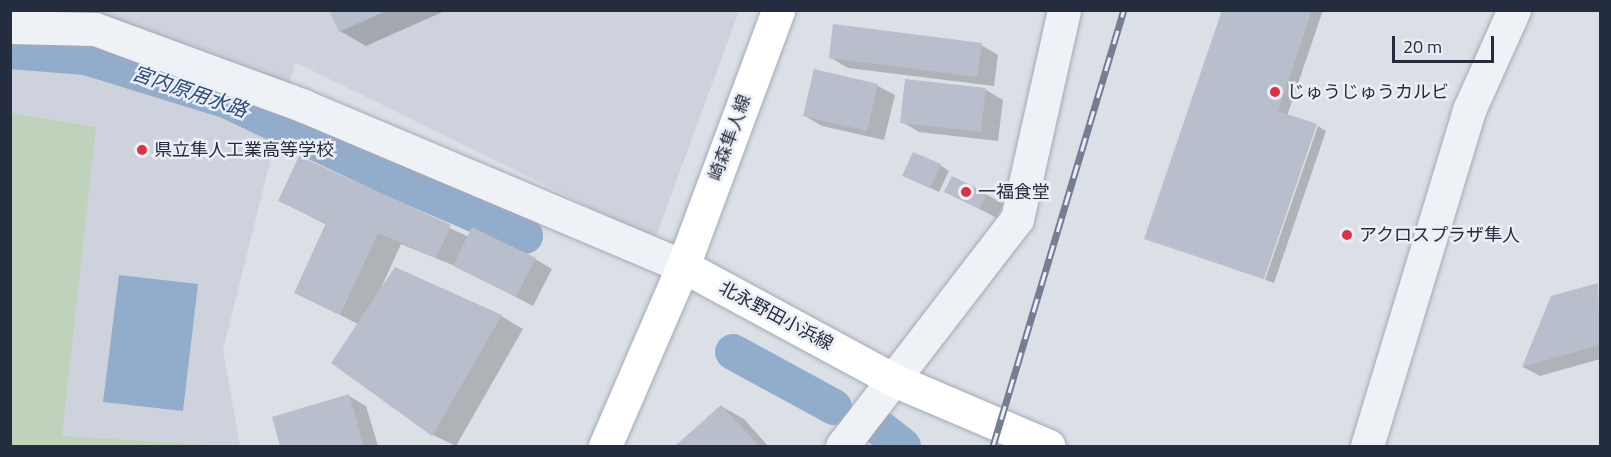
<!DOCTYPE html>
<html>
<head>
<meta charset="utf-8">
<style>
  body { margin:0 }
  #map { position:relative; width:1611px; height:457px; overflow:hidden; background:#dbe0e7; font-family:"Titillium Web","Noto Sans JP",sans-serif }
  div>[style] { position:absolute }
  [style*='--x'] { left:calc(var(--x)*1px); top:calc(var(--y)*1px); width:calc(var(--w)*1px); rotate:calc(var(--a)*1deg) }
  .built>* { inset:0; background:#cdd2dd }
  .green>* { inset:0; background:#c0d2bc }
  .water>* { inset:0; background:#92accc }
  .shadow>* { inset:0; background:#0003 }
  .canal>* { height:36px; margin:-18px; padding:0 18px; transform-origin:18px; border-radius:18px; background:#92accc }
  .building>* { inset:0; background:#b8becb }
  .roads { filter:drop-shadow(0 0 2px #a4aab5) drop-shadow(0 0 2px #a4aab5) }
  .minor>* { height:33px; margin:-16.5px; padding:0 16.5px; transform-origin:16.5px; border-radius:16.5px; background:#eef1f5 }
  .major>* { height:33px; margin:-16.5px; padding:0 16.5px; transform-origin:16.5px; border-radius:16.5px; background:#fff }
  .rail>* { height:7px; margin-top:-3.5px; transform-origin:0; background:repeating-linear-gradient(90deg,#ebeff5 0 14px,#747e92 0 28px); box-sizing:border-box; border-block:2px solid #747e92 }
  .dots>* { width:16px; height:16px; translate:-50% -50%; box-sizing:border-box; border:3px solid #ebeff5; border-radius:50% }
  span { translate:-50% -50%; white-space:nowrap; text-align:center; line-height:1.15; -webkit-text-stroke:5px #ebeff5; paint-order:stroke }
  .poi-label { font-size:18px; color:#242d3f }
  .left { translate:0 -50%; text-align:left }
  .street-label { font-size:18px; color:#242d3f }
  .water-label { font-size:20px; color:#2b4976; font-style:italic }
  .frame { position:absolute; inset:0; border:12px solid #242d3f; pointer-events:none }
  .scale { position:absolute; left:1392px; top:36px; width:102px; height:27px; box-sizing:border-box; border:3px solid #242d3f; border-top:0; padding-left:8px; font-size:18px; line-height:21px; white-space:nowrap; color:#242d3f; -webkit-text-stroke:4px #ebeff5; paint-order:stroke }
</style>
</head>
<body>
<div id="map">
  <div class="built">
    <div style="clip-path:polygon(10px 11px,739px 11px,655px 239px,295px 62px,223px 350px,240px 446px,11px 446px)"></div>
  </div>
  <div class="green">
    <div style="clip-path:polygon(11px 113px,96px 127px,62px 436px,226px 446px,11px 446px)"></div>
  </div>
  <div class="water">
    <div style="clip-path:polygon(119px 275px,198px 284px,183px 411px,103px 402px)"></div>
  </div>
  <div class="shadow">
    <div style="clip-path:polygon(331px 10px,447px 10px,366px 46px,340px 31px)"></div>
    <div style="clip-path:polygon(1223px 10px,1323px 10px,1287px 116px,1315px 125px,1263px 279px,1146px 238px)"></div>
    <div style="clip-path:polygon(981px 45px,998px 55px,994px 86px,848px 68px,831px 58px)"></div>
    <div style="clip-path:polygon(816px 71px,878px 86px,895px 95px,884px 140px,822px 126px,805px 116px)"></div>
    <div style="clip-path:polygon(907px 81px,986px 90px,1003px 100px,998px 141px,919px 132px,902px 122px)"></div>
    <div style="clip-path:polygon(1318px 126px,1326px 131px,1274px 283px,1265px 280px)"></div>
    <div style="clip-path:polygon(300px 158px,469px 237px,535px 259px,552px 269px,533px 306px,460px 268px,401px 244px,382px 286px,501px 316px,523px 329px,456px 446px,433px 435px,333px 363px,358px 324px,296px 293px,327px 225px,280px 201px)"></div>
    <div style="clip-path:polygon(940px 165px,949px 171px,939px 192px,904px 176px)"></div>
    <div style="clip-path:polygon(986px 194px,1003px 204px,997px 218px,964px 201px)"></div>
    <div style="clip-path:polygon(1597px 284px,1600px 359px,1540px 376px,1523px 367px,1552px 297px)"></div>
    <div style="clip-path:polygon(349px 396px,366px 406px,378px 446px,282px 446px,274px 418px)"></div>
    <div style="clip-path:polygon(721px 406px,744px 419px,768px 446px,677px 446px)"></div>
  </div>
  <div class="canal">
    <div style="--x:10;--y:51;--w:76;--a:4.5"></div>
    <div style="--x:86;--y:57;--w:146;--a:17.1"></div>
    <div style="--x:226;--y:100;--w:182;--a:25.4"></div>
    <div style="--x:390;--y:178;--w:147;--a:23.2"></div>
    <div style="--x:733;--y:352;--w:115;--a:28.6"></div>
    <div style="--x:881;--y:429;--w:28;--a:38"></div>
  </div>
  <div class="building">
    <div style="clip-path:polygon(329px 10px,388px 10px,339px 32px)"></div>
    <div style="clip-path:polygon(1222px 10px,1312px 10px,1278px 111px,1317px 124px,1264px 279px,1144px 239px)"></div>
    <div style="clip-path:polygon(833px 24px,982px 43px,977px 77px,829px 58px)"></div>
    <div style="clip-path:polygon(814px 69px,878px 84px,867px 131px,803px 116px)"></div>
    <div style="clip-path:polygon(905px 79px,986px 88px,981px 132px,900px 123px)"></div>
    <div style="clip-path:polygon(913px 152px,941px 164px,930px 188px,902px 176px)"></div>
    <div style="clip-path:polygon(299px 156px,451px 225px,436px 258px,378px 233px,340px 315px,294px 293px,326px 223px,278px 201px)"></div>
    <div style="clip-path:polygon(952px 176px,987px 193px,979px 209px,944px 192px)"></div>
    <div style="clip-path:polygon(472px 227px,536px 258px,516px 297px,453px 266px)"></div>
    <div style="clip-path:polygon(395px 267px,502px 315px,432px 436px,331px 363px)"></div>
    <div style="clip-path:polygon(1598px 283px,1600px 345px,1522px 367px,1551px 296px)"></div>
    <div style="clip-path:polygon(349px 394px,364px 446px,280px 446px,272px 417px)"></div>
    <div style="clip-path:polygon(721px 405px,759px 446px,675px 446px)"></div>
  </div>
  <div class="roads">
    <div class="minor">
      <div style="--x:10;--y:27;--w:85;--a:1.3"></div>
      <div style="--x:95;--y:29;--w:223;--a:20.2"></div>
      <div style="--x:304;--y:106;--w:411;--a:22.9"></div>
      <div style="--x:842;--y:446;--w:287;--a:-52.4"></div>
      <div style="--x:1017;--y:219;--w:214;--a:-77.3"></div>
      <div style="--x:1367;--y:446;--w:351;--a:-73.1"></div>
      <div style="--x:1469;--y:110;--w:110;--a:-65.8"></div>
    </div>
    <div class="major">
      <div style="--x:683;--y:266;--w:240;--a:28.4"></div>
      <div style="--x:894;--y:380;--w:168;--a:23.1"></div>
      <div style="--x:605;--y:446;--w:196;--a:-66.6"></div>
      <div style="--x:683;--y:266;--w:273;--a:-69.6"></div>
    </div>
  </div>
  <div class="rail">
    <div style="--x:993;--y:446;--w:455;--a:-73.3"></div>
  </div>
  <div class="dots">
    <div style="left:1275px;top:92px;background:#da3344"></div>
    <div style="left:142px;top:150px;background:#da3344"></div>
    <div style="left:966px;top:192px;background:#da3344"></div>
    <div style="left:1347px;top:235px;background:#da3344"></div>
  </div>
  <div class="poi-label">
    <span class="left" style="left:1287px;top:92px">じゅうじゅうカルビ</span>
    <span class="left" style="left:154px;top:150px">県立隼人工業高等学校</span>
    <span class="left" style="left:978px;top:192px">一福食堂</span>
    <span class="left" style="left:1359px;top:235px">アクロスプラザ隼人</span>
  </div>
  <div class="street-label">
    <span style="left:730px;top:138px;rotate:-70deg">崎森隼人線</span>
    <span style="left:776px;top:316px;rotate:28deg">北永野田小浜線</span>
  </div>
  <div class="water-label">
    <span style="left:190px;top:91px;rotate:19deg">宮内原用水路</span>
  </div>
  <div class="frame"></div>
  <div class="scale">20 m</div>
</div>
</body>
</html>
